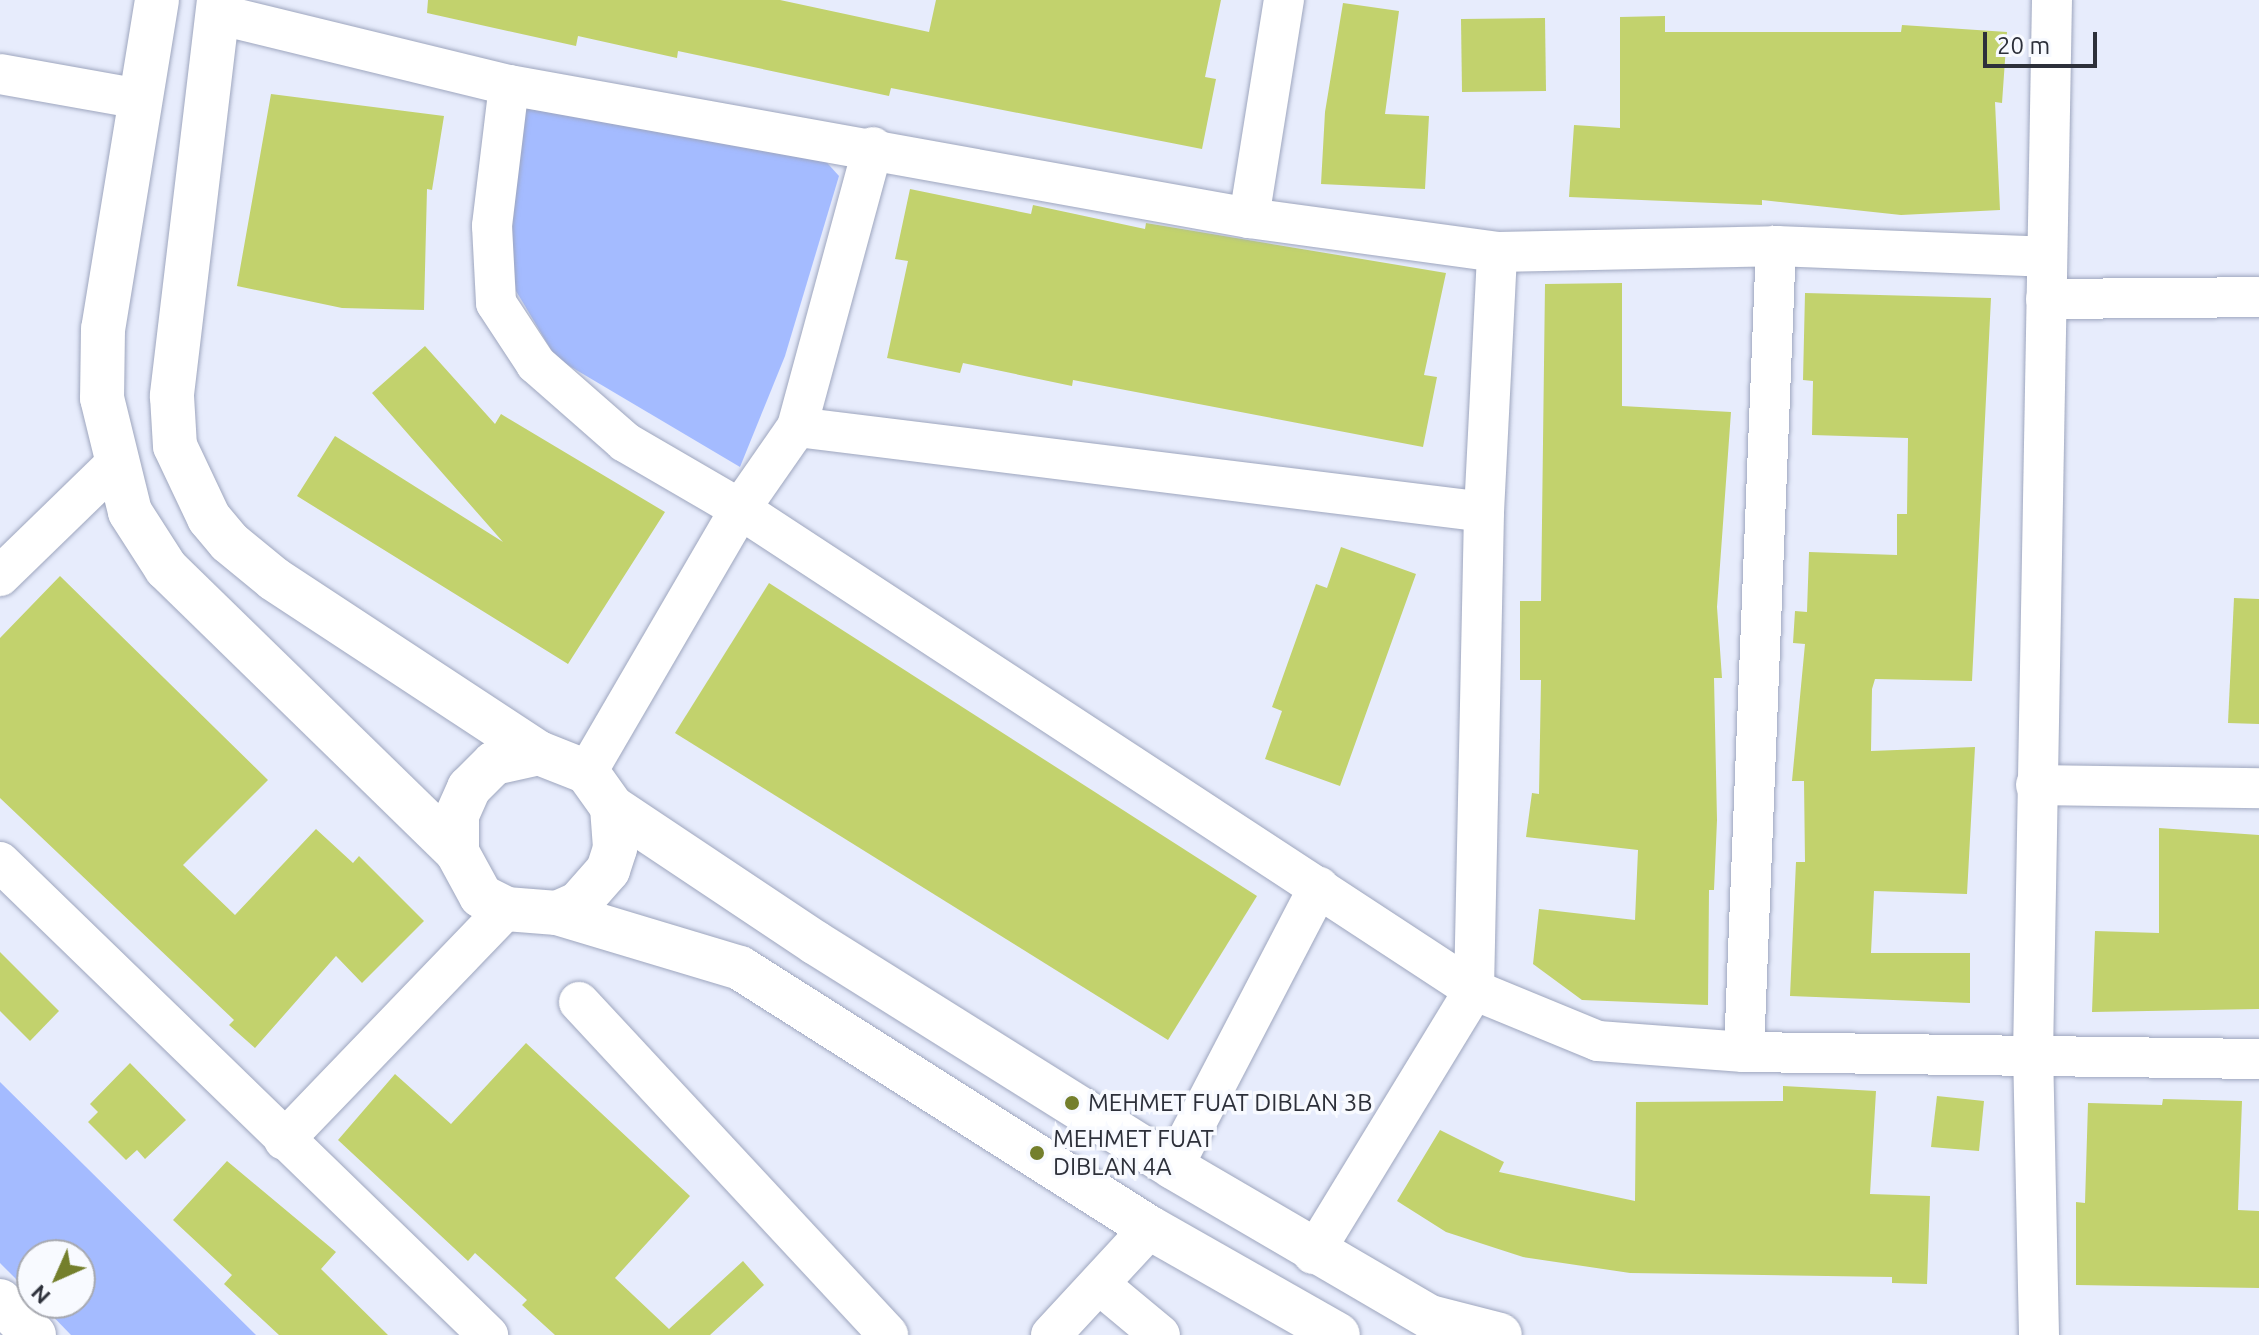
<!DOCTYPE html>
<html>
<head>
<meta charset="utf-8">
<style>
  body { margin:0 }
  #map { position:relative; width:2259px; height:1335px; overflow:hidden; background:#e7ecfc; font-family:Ubuntu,sans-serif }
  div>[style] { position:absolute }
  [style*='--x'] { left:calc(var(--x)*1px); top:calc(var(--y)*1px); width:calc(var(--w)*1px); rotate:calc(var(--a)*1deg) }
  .green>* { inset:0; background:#a4bbff }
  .building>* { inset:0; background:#c2d26d }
  .roads { filter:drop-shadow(0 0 2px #9ea6be) drop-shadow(0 0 2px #9ea6be) }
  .minor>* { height:40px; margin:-20px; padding:0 20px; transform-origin:20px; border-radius:20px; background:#fff }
  .major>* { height:44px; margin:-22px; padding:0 22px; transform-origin:22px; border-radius:22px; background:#fff }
  .highway>* { height:44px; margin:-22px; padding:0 22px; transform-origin:22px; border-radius:22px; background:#fff }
  .dots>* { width:22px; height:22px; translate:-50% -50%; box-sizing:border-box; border:4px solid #f8faff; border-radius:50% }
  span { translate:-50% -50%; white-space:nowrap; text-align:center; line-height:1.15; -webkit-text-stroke:7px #f8faff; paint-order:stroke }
  .poi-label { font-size:24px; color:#2d303a }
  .left { translate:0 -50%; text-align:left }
  .north { position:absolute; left:16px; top:1239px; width:80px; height:80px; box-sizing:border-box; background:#f8faff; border:2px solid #a7a9b0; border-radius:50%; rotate:225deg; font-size:22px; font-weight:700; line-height:32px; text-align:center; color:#2d303a }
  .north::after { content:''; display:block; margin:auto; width:28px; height:36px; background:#747f2c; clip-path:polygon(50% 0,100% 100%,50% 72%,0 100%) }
  .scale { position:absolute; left:1983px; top:32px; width:114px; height:36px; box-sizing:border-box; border:4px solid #2d303a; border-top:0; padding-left:10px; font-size:24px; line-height:28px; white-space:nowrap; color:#2d303a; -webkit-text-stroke:6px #f8faff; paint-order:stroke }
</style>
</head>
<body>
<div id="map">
  <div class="green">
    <div style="clip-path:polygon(523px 108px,820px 155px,839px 176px,785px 356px,740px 467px,556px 358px,516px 291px,511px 243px)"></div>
    <div style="clip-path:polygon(0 1082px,256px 1335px,71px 1335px,40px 1303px,80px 1303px,80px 1255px,32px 1255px,32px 1295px,0 1263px)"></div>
  </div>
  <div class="building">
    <div style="clip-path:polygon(428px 0,780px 0,929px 32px,936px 0,1221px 0,1205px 77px,1216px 79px,1202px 149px,891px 88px,889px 96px,678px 51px,677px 58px,578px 36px,576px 46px,427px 13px)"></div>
    <div style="clip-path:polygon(1343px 3px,1399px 11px,1385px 114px,1429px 116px,1425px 189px,1321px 184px,1325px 112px)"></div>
    <div style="clip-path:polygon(1665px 16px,1665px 32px,1901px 32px,1902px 25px,2007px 32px,2002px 103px,1995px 102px,2000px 210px,1901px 215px,1762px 200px,1762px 205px,1569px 197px,1574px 125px,1620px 128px,1620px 17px)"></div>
    <div style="clip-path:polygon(1545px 18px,1546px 91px,1462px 92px,1461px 19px)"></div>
    <div style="clip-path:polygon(271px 94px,444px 116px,432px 190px,427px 189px,424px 310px,342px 308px,237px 286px)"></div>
    <div style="clip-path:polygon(910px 189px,1031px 214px,1033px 205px,1145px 229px,1146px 223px,1446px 273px,1424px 375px,1437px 377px,1423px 447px,1073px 380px,1072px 386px,963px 363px,960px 373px,887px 358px,908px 261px,895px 259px)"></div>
    <div style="clip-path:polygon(1622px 283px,1622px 406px,1731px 412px,1717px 607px,1722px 678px,1714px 678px,1717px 820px,1714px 890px,1709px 890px,1708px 1005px,1582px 1000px,1533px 964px,1539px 909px,1635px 920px,1638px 850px,1526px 837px,1532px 793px,1539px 794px,1541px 680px,1520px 680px,1520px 601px,1541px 601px,1545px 284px)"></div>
    <div style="clip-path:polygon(1805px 293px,1991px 298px,1972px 681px,1875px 679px,1872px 689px,1871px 751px,1975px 747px,1967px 894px,1874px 891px,1871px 953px,1970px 953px,1970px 1003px,1790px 996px,1796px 862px,1805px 862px,1804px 781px,1792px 781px,1805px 644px,1793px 643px,1795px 611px,1807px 612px,1809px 552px,1897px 555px,1897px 514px,1907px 514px,1908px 438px,1812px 435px,1813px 381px,1803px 380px)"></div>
    <div style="clip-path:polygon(425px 346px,495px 424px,501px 414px,665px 512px,568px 664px,297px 496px,335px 436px,503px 542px,372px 393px)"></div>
    <div style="clip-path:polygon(1341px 547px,1416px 574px,1340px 786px,1265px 759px,1282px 711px,1272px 707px,1316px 584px,1327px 588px)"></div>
    <div style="clip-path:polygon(60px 576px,268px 780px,183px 865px,235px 915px,316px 829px,353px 863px,359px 856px,424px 921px,362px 983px,336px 956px,255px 1048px,229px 1025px,234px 1020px,0 798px,0 638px)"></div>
    <div style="clip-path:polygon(769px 583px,1257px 896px,1168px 1040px,675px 733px)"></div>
    <div style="clip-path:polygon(2234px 598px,2259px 599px,2259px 724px,2228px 723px)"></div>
    <div style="clip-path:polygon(2159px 828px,2259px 835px,2259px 1009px,2092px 1012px,2095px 931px,2159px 933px)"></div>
    <div style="clip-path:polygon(0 952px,59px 1011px,30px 1041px,0 1011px)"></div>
    <div style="clip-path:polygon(526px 1043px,690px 1196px,615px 1278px,669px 1329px,743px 1261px,764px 1285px,710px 1335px,555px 1335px,522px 1305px,527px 1300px,475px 1253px,468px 1261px,338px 1140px,395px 1074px,451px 1124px)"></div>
    <div style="clip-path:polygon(130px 1063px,186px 1120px,145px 1159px,137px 1150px,126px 1160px,88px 1122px,98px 1112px,90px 1104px)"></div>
    <div style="clip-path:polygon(1783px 1086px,1876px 1091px,1870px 1194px,1930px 1196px,1927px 1284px,1892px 1283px,1892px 1277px,1630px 1273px,1523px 1257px,1446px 1232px,1397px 1201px,1440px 1130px,1504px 1162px,1499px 1172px,1635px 1201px,1636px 1102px,1783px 1101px)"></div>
    <div style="clip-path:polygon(1937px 1096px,1984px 1101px,1979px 1151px,1931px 1147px)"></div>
    <div style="clip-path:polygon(2163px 1099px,2242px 1101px,2238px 1210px,2259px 1211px,2259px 1288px,2076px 1285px,2076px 1202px,2085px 1203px,2088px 1103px,2162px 1105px)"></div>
    <div style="clip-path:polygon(227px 1161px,336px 1252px,321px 1269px,388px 1335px,279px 1335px,224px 1284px,232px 1275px,173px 1220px)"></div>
  </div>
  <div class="roads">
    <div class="minor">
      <div style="--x:217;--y:14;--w:301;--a:13.7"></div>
      <div style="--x:509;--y:85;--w:752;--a:10.19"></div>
      <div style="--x:1249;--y:218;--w:250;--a:7.8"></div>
      <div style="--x:1497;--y:252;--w:279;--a:-1.2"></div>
      <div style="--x:1776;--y:246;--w:269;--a:2.3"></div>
      <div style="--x:0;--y:74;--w:143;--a:10.1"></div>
      <div style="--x:509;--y:85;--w:142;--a:96.9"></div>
      <div style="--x:492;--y:226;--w:77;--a:87"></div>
      <div style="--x:496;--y:303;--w:73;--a:56.7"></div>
      <div style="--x:536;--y:364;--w:118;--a:41.2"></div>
      <div style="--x:625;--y:442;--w:133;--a:30.2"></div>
      <div style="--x:740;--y:509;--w:878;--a:33.24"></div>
      <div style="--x:1474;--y:990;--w:134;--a:22.4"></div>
      <div style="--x:1598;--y:1041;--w:146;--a:4.3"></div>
      <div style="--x:1744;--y:1052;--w:515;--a:0.78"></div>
      <div style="--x:1249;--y:218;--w:221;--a:-80.9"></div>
      <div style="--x:2046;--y:299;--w:213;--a:-0.5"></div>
      <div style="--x:797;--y:427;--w:692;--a:7.05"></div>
      <div style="--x:0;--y:576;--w:161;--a:-44.2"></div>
      <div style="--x:587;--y:772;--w:304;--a:-59.8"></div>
      <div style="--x:740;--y:509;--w:100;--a:-55.2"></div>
      <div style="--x:797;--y:427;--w:290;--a:-74.8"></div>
      <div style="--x:2036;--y:785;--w:223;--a:0.8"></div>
      <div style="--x:0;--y:862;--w:680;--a:44.11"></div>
      <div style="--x:579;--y:1002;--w:454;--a:47.1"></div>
      <div style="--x:1744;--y:1052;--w:807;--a:-87.73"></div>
      <div style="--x:284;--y:1140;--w:320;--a:-46.1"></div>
      <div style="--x:1173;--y:1167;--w:316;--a:-62.5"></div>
      <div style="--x:1313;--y:1254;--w:309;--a:-58.6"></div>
      <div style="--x:1474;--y:990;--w:478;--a:-88.8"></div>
      <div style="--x:1484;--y:512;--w:260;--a:-87.1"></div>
      <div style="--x:1100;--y:1285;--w:78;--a:39.8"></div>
      <div style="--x:1051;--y:1335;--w:146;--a:-47.2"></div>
      <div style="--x:2039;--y:1335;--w:279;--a:-91.2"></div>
      <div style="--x:2033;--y:1056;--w:1056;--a:-88.97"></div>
    </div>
    <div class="major">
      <div style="--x:157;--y:0;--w:333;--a:99.3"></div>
      <div style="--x:103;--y:329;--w:69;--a:90.8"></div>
      <div style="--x:102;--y:398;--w:117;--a:76.2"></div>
      <div style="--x:130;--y:512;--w:67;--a:57.3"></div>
      <div style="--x:166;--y:568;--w:407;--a:44.3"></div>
      <div style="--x:457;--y:852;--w:50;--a:61.4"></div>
      <div style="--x:481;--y:896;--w:28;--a:27"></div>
      <div style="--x:506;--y:909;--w:51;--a:4.5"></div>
      <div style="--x:557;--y:913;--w:191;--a:16.7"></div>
      <div style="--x:740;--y:968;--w:485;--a:32.4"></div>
      <div style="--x:1150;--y:1228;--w:216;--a:29.6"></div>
      <div style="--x:219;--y:0;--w:399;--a:96.8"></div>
      <div style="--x:172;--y:396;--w:50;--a:86.6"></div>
      <div style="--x:175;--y:446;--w:80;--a:64.7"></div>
      <div style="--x:209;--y:518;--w:31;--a:50"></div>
      <div style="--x:229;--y:542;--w:58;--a:39.4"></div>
      <div style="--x:274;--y:579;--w:317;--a:33.3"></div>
      <div style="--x:539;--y:753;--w:52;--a:21.6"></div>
      <div style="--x:587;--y:772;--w:43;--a:54.5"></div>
      <div style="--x:612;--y:807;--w:245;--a:33.7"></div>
      <div style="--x:816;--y:943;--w:421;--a:32.1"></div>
      <div style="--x:1173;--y:1167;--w:298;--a:30.3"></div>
      <div style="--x:1430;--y:1317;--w:72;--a:14.4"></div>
      <div style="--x:457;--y:852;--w:37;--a:-90"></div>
      <div style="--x:457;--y:815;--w:30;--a:-66"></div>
      <div style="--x:469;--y:788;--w:35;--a:-45"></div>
      <div style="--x:494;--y:763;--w:46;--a:-12.5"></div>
      <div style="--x:557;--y:913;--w:24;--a:-24"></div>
      <div style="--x:579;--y:903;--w:44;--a:-48.7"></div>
      <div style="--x:608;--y:870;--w:23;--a:-72"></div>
      <div style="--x:615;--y:848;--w:41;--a:-94.2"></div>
    </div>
    <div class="highway">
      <div style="--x:0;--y:1301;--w:48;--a:45"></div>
    </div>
  </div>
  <div class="dots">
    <div style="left:1072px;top:1103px;background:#747f2c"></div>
    <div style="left:1037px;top:1153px;background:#747f2c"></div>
  </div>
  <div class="poi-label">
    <span class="left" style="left:1088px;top:1103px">MEHMET FUAT DIBLAN 3B</span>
    <span class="left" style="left:1053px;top:1153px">MEHMET FUAT<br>DIBLAN 4A</span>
  </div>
  <div class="north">N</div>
  <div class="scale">20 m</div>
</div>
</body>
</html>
